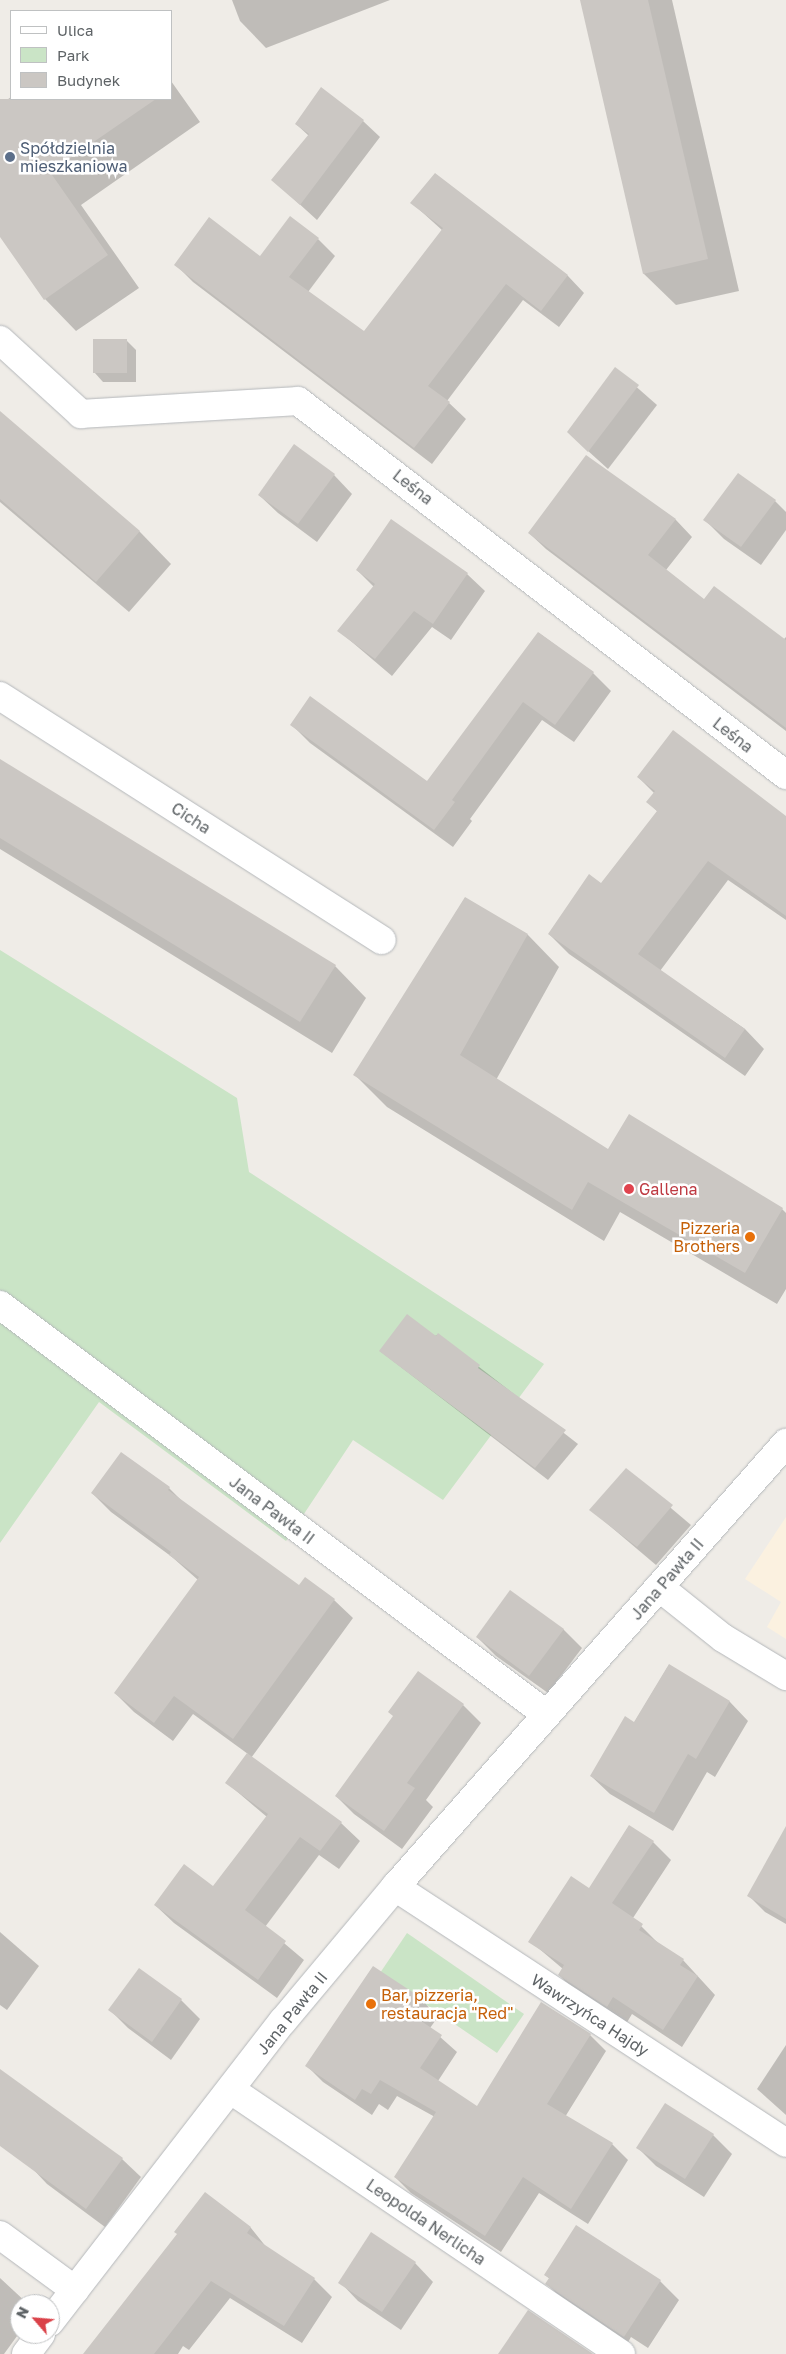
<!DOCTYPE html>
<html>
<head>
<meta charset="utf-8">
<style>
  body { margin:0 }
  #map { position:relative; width:786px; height:2354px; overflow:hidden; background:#efece7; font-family:"Golos Text",sans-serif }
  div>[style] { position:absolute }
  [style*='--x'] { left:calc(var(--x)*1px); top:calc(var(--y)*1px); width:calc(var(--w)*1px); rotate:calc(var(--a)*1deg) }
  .commercial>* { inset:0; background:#fbf1e0 }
  .green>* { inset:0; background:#cae4c6 }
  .shadow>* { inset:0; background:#0003 }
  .building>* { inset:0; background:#cbc7c3 }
  .roads { filter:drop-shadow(0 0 1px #b4b7ba) drop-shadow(0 0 1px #b4b7ba) }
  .minor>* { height:28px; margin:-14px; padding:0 14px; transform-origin:14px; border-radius:14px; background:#fff }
  .tertiary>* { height:28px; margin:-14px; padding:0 14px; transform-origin:14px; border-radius:14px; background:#fff }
  .dots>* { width:14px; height:14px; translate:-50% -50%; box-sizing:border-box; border:2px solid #fff; border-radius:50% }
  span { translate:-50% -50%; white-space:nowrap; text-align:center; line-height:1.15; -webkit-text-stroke:5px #fff; paint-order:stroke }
  .service-label { font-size:16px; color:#4e5e75 }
  .left { translate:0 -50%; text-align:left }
  .street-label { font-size:16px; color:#5e6366 }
  .health-label { font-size:16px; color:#be3a42 }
  .food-label { font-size:16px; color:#c56008 }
  .right { translate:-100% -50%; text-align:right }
  .legend { position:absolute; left:10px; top:10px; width:162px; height:90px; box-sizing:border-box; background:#fff; border:1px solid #bfc1c2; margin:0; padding:6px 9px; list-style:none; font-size:15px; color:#5e6366 }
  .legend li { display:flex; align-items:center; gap:10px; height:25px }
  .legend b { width:25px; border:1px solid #bfc1c2 }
  .north { position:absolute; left:10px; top:2294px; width:50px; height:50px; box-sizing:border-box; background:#fff; border:1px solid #bfc1c2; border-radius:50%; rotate:297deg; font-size:14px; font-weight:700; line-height:20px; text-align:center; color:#5e6366 }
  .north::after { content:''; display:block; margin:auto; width:18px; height:22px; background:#da4249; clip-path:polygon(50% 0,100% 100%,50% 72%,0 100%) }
</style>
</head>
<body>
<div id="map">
  <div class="commercial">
    <div style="clip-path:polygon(786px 1517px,786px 1639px,767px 1627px,781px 1602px,745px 1579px)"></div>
  </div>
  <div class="green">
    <div style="clip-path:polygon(0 950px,237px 1098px,249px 1172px,544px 1364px,443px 1500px,353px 1440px,286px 1541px,99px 1402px,0 1543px)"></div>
    <div style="clip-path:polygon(407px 1933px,524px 2014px,497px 2053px,380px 1973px)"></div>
  </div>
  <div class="shadow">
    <div style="clip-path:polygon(232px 0,390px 0,266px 48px,240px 21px)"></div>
    <div style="clip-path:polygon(581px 0,672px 0,739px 291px,676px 305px,644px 274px)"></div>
    <div style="clip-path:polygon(171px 81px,200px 122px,81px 205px,139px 288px,76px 331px,45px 299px,0 235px,0 105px,11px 97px,171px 99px)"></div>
    <div style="clip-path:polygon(363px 121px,380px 137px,317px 220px,273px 180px,309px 136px,296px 124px)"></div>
    <div style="clip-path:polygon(435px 174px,568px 276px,584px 293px,559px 327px,523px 300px,447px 401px,466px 419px,432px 464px,193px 282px,176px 265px,260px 258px,318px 239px,335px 256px,308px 292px,365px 333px,443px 231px,412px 203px)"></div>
    <div style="clip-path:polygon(126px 340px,136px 350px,136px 382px,103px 382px,94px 372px)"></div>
    <div style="clip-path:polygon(616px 369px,657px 405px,608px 469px,587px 450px)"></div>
    <div style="clip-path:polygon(0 412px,140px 532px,171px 564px,129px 612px,0 502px)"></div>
    <div style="clip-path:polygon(586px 457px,676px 520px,692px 537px,666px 570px,705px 601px,783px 640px,786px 637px,786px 731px,546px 549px,529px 533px)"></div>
    <div style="clip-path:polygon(334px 475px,352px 494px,317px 542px,278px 513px,259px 495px)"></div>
    <div style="clip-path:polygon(775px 501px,786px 512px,786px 530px,761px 565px,724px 539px,705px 520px)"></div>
    <div style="clip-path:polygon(392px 521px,467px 574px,485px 591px,451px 640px,432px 627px,392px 676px,339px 631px,374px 587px,357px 570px)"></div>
    <div style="clip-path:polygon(539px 633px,593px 673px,611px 691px,574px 742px,542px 720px,470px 819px,472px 821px,453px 847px,310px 743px,292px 725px,427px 783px)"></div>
    <div style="clip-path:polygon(0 761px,335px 966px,366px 998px,332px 1053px,0 849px)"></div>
    <div style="clip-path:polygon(638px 777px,786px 817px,786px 920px,728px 880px,660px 971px,745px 1029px,764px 1049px,745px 1076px,569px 954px,549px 934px,601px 884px,658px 812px,648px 802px,654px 793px)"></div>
    <div style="clip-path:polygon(465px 898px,528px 935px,559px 967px,496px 1080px,608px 1151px,782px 1209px,786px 1213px,786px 1289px,777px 1304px,620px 1212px,604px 1241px,387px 1107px,355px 1075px)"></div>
    <div style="clip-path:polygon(438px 1335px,578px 1444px,548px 1480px,380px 1351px)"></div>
    <div style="clip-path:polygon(626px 1470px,691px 1525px,656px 1565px,591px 1510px)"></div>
    <div style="clip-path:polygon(169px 1488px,183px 1502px,300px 1587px,334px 1600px,353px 1618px,251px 1758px,341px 1823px,360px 1841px,339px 1869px,319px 1855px,265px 1927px,304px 1960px,277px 1998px,174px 1923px,155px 1905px,213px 1888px,267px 1817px,227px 1783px,248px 1754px,193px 1714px,173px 1741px,134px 1712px,115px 1693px,198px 1580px,172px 1557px,111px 1512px,92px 1493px)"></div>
    <div style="clip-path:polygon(563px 1629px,582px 1648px,548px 1693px,496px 1656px,477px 1637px)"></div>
    <div style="clip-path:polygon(669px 1665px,730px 1702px,748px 1721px,715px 1777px,707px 1772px,673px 1831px,610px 1794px,591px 1776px,634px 1723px)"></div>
    <div style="clip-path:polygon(463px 1705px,481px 1723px,426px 1800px,433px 1807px,402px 1849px,354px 1814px,336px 1796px)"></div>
    <div style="clip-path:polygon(629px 1826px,653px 1842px,671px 1860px,633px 1918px,659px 1944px,683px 1960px,715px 1995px,682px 2047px,632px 2014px,626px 2024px,577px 1993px,559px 1975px,563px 1969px,530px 1941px,589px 1890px)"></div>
    <div style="clip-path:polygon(786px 1850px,786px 1924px,765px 1912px,749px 1896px)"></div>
    <div style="clip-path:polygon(0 1932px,39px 1966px,7px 2010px,0 2005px)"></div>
    <div style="clip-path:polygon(373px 1967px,422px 2000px,438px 2017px,430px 2028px,457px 2052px,438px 2081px,478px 2108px,590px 2035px,606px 2051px,565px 2117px,612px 2144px,628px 2160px,588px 2224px,539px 2193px,501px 2252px,411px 2193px,395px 2177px,435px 2117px,397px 2096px,388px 2110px,379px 2104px,372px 2115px,323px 2082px,307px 2066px)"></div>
    <div style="clip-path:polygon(139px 1970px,181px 2000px,200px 2019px,171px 2060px,128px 2028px,110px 2010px)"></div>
    <div style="clip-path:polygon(786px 2045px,786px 2115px,757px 2089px)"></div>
    <div style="clip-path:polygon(0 2074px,122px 2159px,141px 2177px,105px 2227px,47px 2184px,0 2134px)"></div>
    <div style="clip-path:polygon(713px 2135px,732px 2154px,704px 2197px,656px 2166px,638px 2148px)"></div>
    <div style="clip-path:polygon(205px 2193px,251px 2228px,267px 2248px,314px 2279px,332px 2297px,302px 2343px,230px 2298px,189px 2350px,183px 2346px,178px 2354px,85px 2354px,179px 2234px)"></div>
    <div style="clip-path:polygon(576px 2227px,660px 2281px,679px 2300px,648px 2348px,631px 2337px,627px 2344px,565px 2302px,547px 2284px,550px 2279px,545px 2275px)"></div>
    <div style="clip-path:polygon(415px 2263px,433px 2282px,401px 2330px,358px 2301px,340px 2282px)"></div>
    <div style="clip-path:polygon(0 2278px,28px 2304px,20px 2304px,20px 2332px,4px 2354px,0 2354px)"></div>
  </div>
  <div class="building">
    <div style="clip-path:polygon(580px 0,648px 0,708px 259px,643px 274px)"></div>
    <div style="clip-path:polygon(321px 87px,364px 120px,300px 205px,271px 180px,309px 134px,295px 124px)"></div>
    <div style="clip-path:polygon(0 99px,156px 99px,50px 172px,108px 255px,44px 300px,0 237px)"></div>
    <div style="clip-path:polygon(435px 173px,568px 275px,541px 311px,506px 284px,428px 386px,450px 402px,414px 448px,174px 265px,209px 217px,260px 256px,290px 216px,319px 238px,289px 277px,364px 331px,443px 228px,410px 203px)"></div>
    <div style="clip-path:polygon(93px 339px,127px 339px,127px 373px,93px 373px)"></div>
    <div style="clip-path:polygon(615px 367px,639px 385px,588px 452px,567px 432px)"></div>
    <div style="clip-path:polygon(0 411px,140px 531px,96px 582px,0 499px)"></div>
    <div style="clip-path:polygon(294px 444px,335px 474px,298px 524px,258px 495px)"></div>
    <div style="clip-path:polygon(586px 455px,676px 519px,648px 555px,704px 599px,714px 586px,786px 640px,786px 728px,528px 533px)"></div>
    <div style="clip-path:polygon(738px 473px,776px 500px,741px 547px,703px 520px)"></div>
    <div style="clip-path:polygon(391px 519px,468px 573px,433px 624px,414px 611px,375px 659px,337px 631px,375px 584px,356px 570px)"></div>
    <div style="clip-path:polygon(538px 632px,594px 672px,555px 725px,523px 702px,452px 800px,455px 802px,434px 830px,290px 725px,310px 696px,427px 781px)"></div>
    <div style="clip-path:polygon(673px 730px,786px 816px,786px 916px,708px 861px,638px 954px,745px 1029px,725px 1058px,548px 934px,589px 874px,601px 883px,657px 811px,646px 802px,655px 791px,637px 777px)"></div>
    <div style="clip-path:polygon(0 759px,336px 965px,300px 1022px,0 838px)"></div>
    <div style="clip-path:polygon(465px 897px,528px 934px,460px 1055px,608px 1149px,629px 1114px,783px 1208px,745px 1273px,588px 1182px,572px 1210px,353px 1075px)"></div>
    <div style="clip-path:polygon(407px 1314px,436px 1336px,438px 1333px,480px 1365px,478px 1368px,566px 1430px,535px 1468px,379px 1351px)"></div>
    <div style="clip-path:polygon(121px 1452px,170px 1487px,168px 1490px,299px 1585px,305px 1577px,335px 1599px,233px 1739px,174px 1696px,154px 1723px,114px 1693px,199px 1577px,169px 1555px,171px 1552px,91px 1493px)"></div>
    <div style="clip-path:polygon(626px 1468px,673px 1505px,637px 1547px,589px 1510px)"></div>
    <div style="clip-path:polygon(510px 1590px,564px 1629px,529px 1676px,476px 1637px)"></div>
    <div style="clip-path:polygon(669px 1664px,730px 1701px,696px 1759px,688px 1754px,654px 1813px,590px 1776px,625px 1716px,634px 1722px)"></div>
    <div style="clip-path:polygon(418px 1671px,464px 1704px,407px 1783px,415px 1788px,384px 1831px,335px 1796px,393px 1716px,388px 1712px)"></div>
    <div style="clip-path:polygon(247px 1753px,342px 1822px,320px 1851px,300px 1837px,245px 1910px,286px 1941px,258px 1980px,154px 1905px,184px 1864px,213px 1886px,268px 1814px,225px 1783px)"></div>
    <div style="clip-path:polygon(629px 1825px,654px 1841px,612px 1903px,643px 1924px,639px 1930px,684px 1959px,680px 1965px,698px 1976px,663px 2030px,613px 1997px,607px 2007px,558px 1975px,564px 1965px,528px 1942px,571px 1876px,589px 1888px)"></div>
    <div style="clip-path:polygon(786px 1826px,786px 1919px,747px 1896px)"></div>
    <div style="clip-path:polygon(373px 1966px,423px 1999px,412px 2015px,442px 2035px,420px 2068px,477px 2106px,541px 2002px,591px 2034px,547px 2104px,613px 2143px,571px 2209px,523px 2177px,485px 2236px,394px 2177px,436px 2112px,380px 2080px,371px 2094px,362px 2089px,355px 2100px,305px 2066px)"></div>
    <div style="clip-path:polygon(139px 1968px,182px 1999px,152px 2042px,108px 2010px)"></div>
    <div style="clip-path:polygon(0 2069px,123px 2158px,86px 2209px,0 2146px)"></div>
    <div style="clip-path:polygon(665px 2103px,714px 2134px,685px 2179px,636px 2148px)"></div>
    <div style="clip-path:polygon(205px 2192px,251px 2227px,247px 2233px,315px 2278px,284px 2326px,211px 2281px,154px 2354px,83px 2354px,177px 2234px,174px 2232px)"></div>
    <div style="clip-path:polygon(576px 2225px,661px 2280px,624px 2337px,545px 2284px,549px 2278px,544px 2275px)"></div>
    <div style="clip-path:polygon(371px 2232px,416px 2262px,382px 2312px,338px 2283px)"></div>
    <div style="clip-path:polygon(528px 2310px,593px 2354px,498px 2354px)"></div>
  </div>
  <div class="roads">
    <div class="minor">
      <div style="--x:0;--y:340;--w:110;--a:42.4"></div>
      <div style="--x:81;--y:414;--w:217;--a:-3.4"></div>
      <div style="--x:298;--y:401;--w:615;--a:37.47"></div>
      <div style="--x:0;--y:696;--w:453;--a:32.6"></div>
      <div style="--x:0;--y:1305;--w:682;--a:36.84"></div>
      <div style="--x:659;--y:1587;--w:82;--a:38.6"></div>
      <div style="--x:723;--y:1638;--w:74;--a:31.1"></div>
      <div style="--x:395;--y:1887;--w:467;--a:33.2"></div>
      <div style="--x:231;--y:2090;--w:471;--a:34.1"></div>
      <div style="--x:0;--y:2235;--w:93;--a:36.3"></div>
    </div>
    <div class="tertiary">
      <div style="--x:50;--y:2322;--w:381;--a:-52.3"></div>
      <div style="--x:283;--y:2021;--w:175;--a:-50.1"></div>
      <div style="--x:395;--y:1887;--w:592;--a:-48.63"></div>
      <div style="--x:26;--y:2354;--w:25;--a:-53"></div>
    </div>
  </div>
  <div class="dots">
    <div style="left:10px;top:157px;background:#5c6f8a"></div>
    <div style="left:629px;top:1189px;background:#e0444e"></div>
    <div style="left:750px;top:1237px;background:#e8710a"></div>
    <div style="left:371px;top:2004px;background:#e8710a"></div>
  </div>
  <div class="service-label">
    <span class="left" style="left:20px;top:157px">Spółdzielnia<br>mieszkaniowa</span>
  </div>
  <div class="street-label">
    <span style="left:413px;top:487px;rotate:38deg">Leśna</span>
    <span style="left:733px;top:735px;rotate:38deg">Leśna</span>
    <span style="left:191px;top:818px;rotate:33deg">Cicha</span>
    <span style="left:272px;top:1510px;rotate:37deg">Jana Pawła II</span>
    <span style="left:667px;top:1579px;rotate:-49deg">Jana Pawła II</span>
    <span style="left:292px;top:2013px;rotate:-51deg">Jana Pawła II</span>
    <span style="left:590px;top:2015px;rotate:33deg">Wawrzyńca Hajdy</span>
    <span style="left:426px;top:2222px;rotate:34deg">Leopolda Nerlicha</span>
  </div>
  <div class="health-label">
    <span class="left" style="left:639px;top:1189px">Gallena</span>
  </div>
  <div class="food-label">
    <span class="right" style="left:740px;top:1237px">Pizzeria<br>Brothers</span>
    <span class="left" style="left:381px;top:2004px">Bar, pizzeria,<br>restauracja "Red"</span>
  </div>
  <ul class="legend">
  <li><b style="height:6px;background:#fff"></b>Ulica</li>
  <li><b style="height:14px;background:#cae4c6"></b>Park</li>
  <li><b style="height:14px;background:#cbc7c3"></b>Budynek</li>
  </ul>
  <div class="north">N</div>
</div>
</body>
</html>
